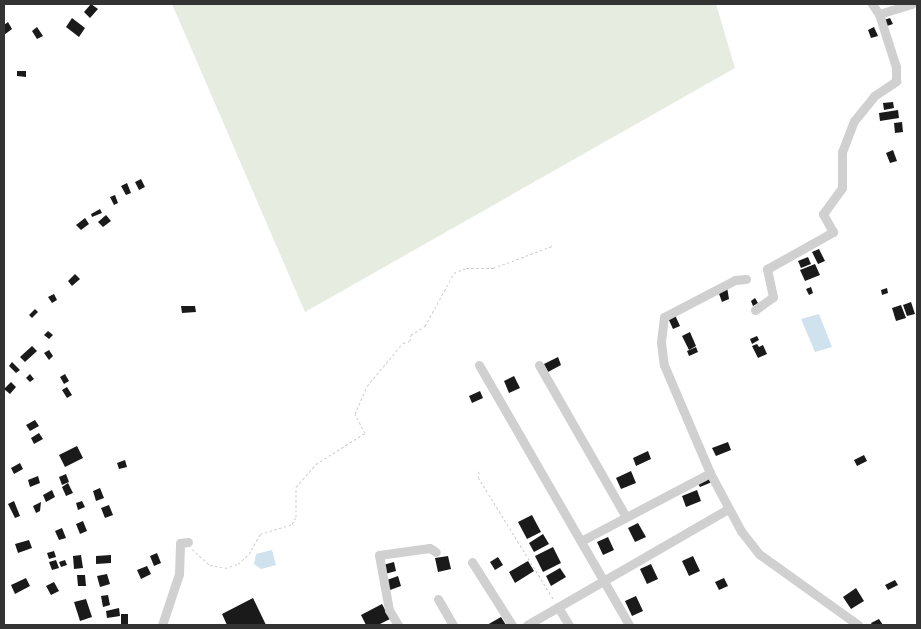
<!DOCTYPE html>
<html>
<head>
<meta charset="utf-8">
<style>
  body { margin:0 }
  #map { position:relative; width:921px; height:629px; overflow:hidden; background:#fff; font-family:Poppins,sans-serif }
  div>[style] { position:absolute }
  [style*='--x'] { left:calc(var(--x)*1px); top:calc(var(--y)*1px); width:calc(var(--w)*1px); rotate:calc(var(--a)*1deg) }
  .green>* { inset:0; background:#e6ecdf }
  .water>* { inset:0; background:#cfe2ee }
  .building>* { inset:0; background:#1a1a1a }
  .path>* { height:1px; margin-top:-0.5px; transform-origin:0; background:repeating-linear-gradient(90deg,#cdcdcd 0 2.5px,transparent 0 5px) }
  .minor>* { height:9px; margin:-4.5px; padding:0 4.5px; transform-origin:4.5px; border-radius:4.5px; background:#d0d0d0 }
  span { translate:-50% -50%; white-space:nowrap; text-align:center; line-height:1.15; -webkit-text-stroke:5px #fff; paint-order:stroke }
  .frame { position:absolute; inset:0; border:5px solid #333; pointer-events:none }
</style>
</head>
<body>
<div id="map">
  <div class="green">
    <div style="clip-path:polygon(172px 4px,716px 4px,735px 68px,305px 312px)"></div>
  </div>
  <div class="water">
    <div style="clip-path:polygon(819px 314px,832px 347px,815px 352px,801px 319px)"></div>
    <div style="clip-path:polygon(272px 550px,276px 565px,261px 569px,254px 564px,256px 554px)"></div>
  </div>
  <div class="building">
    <div style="clip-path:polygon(91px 4px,98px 9px,90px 18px,84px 12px)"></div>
    <div style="clip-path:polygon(72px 18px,85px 28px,79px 37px,66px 27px)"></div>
    <div style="clip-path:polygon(890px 18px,893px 24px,887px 26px,884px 20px)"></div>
    <div style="clip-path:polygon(8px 22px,12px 29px,4px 35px,4px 25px)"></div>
    <div style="clip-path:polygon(37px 27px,43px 36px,37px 39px,32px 31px)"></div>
    <div style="clip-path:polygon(874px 27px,878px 36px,871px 38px,868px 30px)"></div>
    <div style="clip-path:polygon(17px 71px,26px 71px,26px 77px,17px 76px)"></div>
    <div style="clip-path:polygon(893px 102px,894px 108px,884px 110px,883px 103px)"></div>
    <div style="clip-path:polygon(898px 110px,899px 118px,880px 121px,879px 113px)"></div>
    <div style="clip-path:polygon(902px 122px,903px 132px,895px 133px,894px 123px)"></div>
    <div style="clip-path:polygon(893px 150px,897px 161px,890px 163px,886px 153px)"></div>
    <div style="clip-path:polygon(141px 179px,145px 187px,139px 190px,135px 182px)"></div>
    <div style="clip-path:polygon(127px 183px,131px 193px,126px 195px,121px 186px)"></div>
    <div style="clip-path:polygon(115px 195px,118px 203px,114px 205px,110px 197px)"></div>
    <div style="clip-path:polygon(100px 209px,102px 213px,92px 217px,91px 214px)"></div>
    <div style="clip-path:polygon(106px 215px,111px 221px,103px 227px,98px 222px)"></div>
    <div style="clip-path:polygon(85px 218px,89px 224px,81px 230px,76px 225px)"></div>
    <div style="clip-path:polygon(819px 249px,825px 261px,818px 264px,812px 252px)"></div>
    <div style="clip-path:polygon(808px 257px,811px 264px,801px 268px,798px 261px)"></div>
    <div style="clip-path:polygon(815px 264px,820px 275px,805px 281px,800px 270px)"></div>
    <div style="clip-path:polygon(75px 274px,80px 279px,72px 286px,68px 281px)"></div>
    <div style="clip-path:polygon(727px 287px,729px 299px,722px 302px,718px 291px)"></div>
    <div style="clip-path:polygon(811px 287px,813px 293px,809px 295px,806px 289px)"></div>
    <div style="clip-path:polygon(887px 288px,888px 293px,882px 295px,881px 290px)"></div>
    <div style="clip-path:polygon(54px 294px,57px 300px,52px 303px,48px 297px)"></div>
    <div style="clip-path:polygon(755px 298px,758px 303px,753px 306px,751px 301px)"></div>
    <div style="clip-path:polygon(911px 302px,915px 314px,907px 316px,903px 305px)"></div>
    <div style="clip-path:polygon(901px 305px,906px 318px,896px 321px,892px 308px)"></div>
    <div style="clip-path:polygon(181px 306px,195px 306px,196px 312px,182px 313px)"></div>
    <div style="clip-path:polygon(35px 309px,38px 312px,32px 318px,29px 315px)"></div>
    <div style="clip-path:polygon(675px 315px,680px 326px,673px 329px,668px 318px)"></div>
    <div style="clip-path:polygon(48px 331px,53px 335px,49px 339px,44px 335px)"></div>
    <div style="clip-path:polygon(690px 332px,696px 346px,689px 350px,682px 336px)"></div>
    <div style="clip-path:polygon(757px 336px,759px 340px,752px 344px,750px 339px)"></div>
    <div style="clip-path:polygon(757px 344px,759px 347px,763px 345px,767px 354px,758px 358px,752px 346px)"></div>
    <div style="clip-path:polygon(32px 346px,37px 351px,25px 362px,20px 357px)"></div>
    <div style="clip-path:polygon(696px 347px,698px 352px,689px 356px,687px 351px)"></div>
    <div style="clip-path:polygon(49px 350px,53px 356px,49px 360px,44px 353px)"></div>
    <div style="clip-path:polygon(558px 357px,561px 365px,548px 372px,544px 364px)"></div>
    <div style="clip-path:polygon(12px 362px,20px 370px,16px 373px,9px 366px)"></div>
    <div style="clip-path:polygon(30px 374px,34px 379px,30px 382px,26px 378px)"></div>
    <div style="clip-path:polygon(65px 374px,69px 381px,64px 384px,60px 377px)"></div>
    <div style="clip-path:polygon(514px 376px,520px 388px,509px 393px,504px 381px)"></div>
    <div style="clip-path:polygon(11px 382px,16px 387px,10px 394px,4px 389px)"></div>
    <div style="clip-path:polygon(67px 387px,72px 395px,67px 398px,62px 390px)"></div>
    <div style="clip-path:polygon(480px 391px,483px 398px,472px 403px,469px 396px)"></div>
    <div style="clip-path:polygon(35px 420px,39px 426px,30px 431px,26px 425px)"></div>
    <div style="clip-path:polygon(39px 433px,43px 439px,34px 444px,31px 438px)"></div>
    <div style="clip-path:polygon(728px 442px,731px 450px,716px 456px,712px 448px)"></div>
    <div style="clip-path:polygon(77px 446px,83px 458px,65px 467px,59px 455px)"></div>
    <div style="clip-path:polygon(648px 451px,651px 459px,636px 466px,633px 458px)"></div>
    <div style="clip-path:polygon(864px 455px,867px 461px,857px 466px,854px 460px)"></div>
    <div style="clip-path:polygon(125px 460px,127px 467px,119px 469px,117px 463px)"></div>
    <div style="clip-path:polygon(20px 463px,23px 469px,14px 474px,11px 468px)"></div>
    <div style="clip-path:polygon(631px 471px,636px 483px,621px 489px,616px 478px)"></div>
    <div style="clip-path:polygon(66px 474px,69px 482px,62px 485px,59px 477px)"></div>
    <div style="clip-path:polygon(38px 476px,40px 483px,30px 487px,28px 480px)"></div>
    <div style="clip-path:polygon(710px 476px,712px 482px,700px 487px,697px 482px)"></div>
    <div style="clip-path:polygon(68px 483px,73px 493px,66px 496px,62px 487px)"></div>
    <div style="clip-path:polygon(100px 488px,104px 498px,96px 501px,93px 491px)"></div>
    <div style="clip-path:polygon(52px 490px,55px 497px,46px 502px,43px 495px)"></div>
    <div style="clip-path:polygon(697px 490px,701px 501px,686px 507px,682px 496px)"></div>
    <div style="clip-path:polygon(14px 501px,20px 516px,15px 518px,8px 504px)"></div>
    <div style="clip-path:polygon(82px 501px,85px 507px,78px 510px,76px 503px)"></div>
    <div style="clip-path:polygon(41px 502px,40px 511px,36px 513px,33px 506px)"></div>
    <div style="clip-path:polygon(109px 505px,113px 515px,105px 518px,101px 508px)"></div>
    <div style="clip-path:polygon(532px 515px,541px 532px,527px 539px,518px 522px)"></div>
    <div style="clip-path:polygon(83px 521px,87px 531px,80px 534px,76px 524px)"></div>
    <div style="clip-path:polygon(638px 523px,646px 537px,635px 542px,628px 528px)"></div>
    <div style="clip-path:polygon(62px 528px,66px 538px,59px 540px,55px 531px)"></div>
    <div style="clip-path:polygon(543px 534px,549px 544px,534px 552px,529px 543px)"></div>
    <div style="clip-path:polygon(608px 537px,614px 550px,603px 555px,597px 542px)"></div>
    <div style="clip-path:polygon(29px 540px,32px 548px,18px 553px,15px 544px)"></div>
    <div style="clip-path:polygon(553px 547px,561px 563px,543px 572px,535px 556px)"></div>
    <div style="clip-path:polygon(54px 551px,56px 557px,49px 559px,47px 553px)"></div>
    <div style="clip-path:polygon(157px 553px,161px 563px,154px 566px,150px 556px)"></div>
    <div style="clip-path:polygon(81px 555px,83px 568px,74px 569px,73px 556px)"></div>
    <div style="clip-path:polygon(111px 555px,111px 563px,96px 564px,96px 556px)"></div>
    <div style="clip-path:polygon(448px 556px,451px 569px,438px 572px,435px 558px)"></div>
    <div style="clip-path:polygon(693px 556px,700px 571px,689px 576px,682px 561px)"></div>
    <div style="clip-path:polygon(498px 557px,503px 565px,495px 570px,490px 562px)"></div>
    <div style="clip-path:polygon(56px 560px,59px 568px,52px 570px,49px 562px)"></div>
    <div style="clip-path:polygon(65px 560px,67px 565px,61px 567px,59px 562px)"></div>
    <div style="clip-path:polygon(528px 561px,534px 571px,515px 583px,509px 572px)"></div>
    <div style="clip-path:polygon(394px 562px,396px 571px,385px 574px,383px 565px)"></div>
    <div style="clip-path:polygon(651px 564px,658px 579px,647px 584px,640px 569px)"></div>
    <div style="clip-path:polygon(147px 566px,151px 574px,141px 579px,137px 570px)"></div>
    <div style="clip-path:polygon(560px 568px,566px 577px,551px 586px,546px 576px)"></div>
    <div style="clip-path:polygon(107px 574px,110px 584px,100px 587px,97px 576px)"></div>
    <div style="clip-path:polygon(77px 575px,85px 575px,86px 586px,78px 586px)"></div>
    <div style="clip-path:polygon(398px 576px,401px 586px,390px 590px,387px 580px)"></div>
    <div style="clip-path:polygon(26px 578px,30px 586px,15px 594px,11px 585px)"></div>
    <div style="clip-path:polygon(724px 578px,728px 586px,719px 590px,715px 582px)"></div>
    <div style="clip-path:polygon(895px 580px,898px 585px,888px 590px,885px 585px)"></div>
    <div style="clip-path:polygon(54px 582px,59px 591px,51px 595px,46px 586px)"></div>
    <div style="clip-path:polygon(856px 588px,864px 601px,851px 609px,843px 597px)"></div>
    <div style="clip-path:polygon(108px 595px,110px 605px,103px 607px,101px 596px)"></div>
    <div style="clip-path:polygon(636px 596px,643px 611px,632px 616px,625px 601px)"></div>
    <div style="clip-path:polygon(253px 598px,266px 625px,227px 625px,222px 614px)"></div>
    <div style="clip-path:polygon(86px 599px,92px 617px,80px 621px,74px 602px)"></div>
    <div style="clip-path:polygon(382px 604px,390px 619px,378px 625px,366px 625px,361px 615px)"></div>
    <div style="clip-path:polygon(119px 608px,120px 616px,107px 618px,106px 611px)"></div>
    <div style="clip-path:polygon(121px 614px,128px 614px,128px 625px,121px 624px)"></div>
    <div style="clip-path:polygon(501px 617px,506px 625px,487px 625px)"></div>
    <div style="clip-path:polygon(879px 619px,883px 625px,872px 625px,871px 623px)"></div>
  </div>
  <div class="path">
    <div style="--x:479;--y:471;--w:6;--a:99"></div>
    <div style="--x:478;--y:477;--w:145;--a:58.3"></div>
    <div style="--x:192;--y:549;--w:24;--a:42"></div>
    <div style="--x:210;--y:565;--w:15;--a:11"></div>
    <div style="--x:225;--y:568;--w:14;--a:-17"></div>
    <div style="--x:238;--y:564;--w:15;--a:-42"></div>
    <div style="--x:249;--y:554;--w:23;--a:-61"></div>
    <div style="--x:260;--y:534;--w:34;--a:-17"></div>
    <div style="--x:292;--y:524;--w:8;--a:-60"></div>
    <div style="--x:296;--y:517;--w:30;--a:-90"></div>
    <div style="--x:296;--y:487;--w:30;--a:-49"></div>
    <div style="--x:316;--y:464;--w:58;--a:-32.3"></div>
    <div style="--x:365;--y:433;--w:21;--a:-118"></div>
    <div style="--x:355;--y:414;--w:30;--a:-67"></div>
    <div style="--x:367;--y:386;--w:56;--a:-50.1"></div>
    <div style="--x:403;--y:343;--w:7;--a:-16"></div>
    <div style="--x:410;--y:341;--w:6;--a:-81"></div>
    <div style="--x:411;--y:335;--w:17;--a:-33"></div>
    <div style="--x:425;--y:326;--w:60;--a:-61.3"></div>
    <div style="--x:454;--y:273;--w:13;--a:-23"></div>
    <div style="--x:466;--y:268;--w:27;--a:0"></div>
    <div style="--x:493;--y:268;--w:63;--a:-20.4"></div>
  </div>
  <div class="minor">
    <div style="--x:872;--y:4;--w:12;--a:55"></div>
    <div style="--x:879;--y:14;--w:34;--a:-17"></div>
    <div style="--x:746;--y:279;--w:11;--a:175"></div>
    <div style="--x:735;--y:280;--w:80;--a:152.5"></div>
    <div style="--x:664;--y:317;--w:25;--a:97"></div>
    <div style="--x:661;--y:342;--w:23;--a:83"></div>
    <div style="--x:664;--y:365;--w:117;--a:66.9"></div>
    <div style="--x:710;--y:473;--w:66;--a:61.9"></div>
    <div style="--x:741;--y:531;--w:29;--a:52"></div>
    <div style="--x:759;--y:554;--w:122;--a:35.6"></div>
    <div style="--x:755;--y:310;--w:22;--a:-36"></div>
    <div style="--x:773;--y:297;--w:29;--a:-102"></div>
    <div style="--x:767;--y:269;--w:76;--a:-29.3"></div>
    <div style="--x:833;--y:232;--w:21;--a:-119"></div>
    <div style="--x:823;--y:214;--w:32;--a:-54"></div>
    <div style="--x:842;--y:188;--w:36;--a:-90"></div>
    <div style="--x:842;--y:152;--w:33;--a:-69"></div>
    <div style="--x:854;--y:121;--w:32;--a:-51"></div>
    <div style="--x:874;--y:96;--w:27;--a:-34"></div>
    <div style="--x:896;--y:81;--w:14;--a:-90"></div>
    <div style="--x:896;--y:67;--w:56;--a:-107.8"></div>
    <div style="--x:479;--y:365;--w:300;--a:60"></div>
    <div style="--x:539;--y:365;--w:175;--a:60.2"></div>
    <div style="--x:581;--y:541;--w:146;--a:-27.8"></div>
    <div style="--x:472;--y:562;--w:75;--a:57.6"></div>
    <div style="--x:438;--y:599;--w:30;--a:60"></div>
    <div style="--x:558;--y:607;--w:21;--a:59"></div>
    <div style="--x:162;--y:625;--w:54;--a:-71.6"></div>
    <div style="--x:179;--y:574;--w:31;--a:-88"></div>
    <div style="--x:180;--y:543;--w:8;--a:-7"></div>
    <div style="--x:398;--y:625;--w:17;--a:-121"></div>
    <div style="--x:389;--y:610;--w:56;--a:-100.3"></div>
    <div style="--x:379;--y:555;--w:51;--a:-7.8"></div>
    <div style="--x:430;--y:548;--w:7;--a:34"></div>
    <div style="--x:527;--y:625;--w:232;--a:-30"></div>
  </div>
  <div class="frame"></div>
</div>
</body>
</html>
